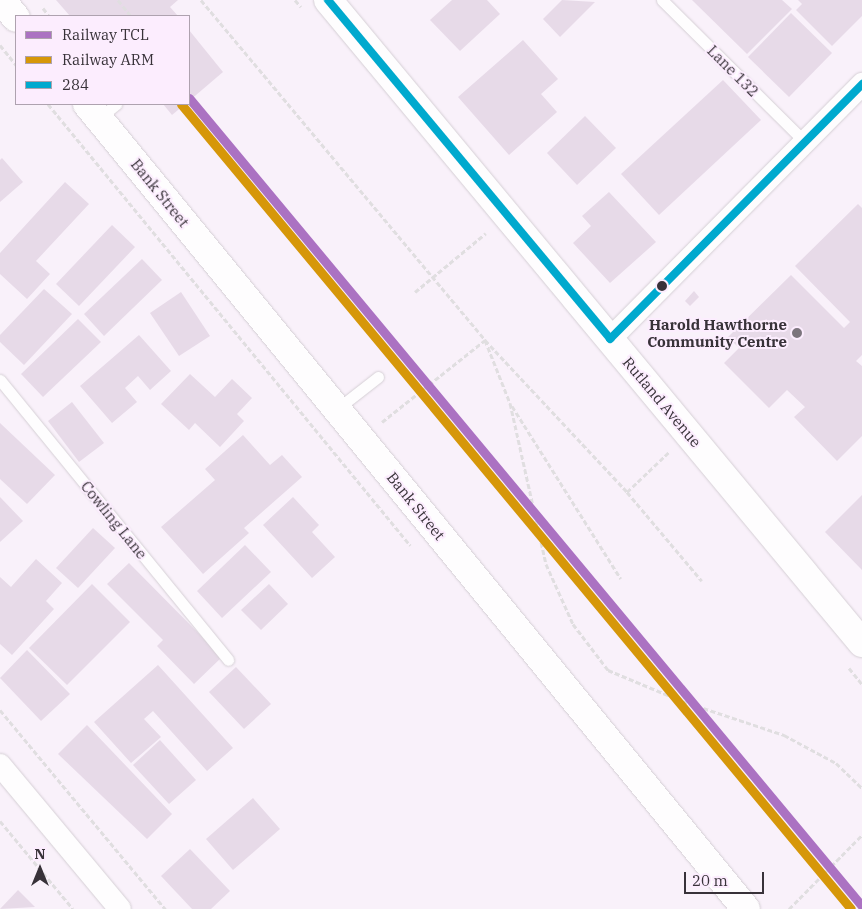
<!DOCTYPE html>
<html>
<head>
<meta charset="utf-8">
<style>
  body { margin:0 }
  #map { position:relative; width:862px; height:909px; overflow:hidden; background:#f9f1fa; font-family:"IBM Plex Serif",serif }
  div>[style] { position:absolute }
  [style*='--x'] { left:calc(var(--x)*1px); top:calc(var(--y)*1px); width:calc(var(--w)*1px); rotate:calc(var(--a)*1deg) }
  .building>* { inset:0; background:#e7dae8 }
  .path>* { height:3px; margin-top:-1.5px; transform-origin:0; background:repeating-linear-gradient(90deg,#e0dee0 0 5px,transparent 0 7.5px) }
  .roads { filter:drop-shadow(0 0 1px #d5cfd5) drop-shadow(0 0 1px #d5cfd5) }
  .lane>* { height:11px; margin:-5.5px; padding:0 5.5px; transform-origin:5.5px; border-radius:5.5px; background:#fefdfe }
  .street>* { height:22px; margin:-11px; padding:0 11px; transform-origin:11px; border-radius:11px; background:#fefdfe }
  .secondary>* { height:28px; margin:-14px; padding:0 14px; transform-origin:14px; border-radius:14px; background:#fefdfe }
  .bus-1>* { height:8px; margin:-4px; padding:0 4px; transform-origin:4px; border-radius:4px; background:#00a9ce }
  .rail-1>* { height:9px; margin:-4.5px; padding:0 4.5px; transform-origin:4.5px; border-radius:4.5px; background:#ab72c2 }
  .rail-2>* { height:9px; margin:-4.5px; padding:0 4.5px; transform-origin:4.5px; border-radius:4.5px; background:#d69709 }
  .dots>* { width:14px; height:14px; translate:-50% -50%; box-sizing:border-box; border:2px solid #fcedfe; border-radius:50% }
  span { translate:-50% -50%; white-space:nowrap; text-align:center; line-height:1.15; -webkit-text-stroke:4px #fcedfe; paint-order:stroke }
  .street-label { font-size:15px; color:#383239 }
  .poi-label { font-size:15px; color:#383239; font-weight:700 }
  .right { translate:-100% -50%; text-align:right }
  .legend { position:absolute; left:15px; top:15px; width:175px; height:90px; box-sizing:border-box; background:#fcedfe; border:1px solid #aea2af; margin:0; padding:6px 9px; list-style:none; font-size:15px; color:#383239 }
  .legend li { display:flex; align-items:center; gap:10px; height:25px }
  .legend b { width:25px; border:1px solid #aea2af }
  .north { position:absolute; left:15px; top:844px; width:50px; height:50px; -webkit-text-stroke:4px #fcedfe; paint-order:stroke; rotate:0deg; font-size:14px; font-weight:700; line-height:20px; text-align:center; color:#383239 }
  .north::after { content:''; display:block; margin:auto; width:18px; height:22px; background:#383239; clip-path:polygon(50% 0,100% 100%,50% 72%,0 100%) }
  .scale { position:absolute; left:684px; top:872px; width:80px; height:22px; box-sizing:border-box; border:2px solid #383239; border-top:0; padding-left:6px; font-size:15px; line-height:18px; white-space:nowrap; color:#383239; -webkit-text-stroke:4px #fcedfe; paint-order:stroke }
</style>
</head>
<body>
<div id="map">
  <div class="building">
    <div style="clip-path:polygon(56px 0,178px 0,170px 7px,178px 16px,70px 16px)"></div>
    <div style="clip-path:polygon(452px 0,487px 0,500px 14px,460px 51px,430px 20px)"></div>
    <div style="clip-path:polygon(562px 0,595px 2px,560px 37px,543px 19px)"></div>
    <div style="clip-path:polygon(692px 0,782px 0,792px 9px,747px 54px)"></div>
    <div style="clip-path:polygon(798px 0,862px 0,862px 16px,832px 46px,796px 10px,802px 4px)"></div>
    <div style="clip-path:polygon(791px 13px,832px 53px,789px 97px,748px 57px)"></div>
    <div style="clip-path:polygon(189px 30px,223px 72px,189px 101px)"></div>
    <div style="clip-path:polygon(523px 40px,558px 79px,541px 94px,557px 112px,509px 155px,458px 97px)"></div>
    <div style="clip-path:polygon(723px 80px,761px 120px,659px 215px,621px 174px)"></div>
    <div style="clip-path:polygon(163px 104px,185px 104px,172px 115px)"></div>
    <div style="clip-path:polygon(585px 116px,616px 148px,577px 185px,547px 153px)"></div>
    <div style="clip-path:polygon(2px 158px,23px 182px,0 202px,0 160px)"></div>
    <div style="clip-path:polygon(65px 182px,89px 204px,36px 261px,50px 274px,27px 299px,0 274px,0 253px)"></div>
    <div style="clip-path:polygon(609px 192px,656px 242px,610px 283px,573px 243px,591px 226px,582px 216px)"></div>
    <div style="clip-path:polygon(858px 204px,862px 208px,862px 355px,856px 361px,862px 366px,862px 436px,837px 461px,794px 417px,805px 407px,787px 390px,769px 408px,724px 363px,739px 348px,728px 337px,791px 275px,844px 328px,850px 322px,795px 266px)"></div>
    <div style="clip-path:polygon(112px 225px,135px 247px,79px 306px,56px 284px)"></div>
    <div style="clip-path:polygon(142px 259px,162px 280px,104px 336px,84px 314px)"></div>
    <div style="clip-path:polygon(44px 289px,72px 314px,24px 365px,0 342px,0 335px)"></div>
    <div style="clip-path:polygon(694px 291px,699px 297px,690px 306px,685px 301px)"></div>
    <div style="clip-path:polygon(181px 292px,210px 336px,179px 356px,150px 313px)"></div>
    <div style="clip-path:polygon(78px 319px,101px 342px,43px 397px,21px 374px)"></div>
    <div style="clip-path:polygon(139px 335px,171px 371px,150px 390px,138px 376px,125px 388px,137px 402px,112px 423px,80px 386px)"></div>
    <div style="clip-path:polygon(190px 374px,215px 397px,232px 379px,252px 398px,237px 414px,244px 421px,220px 447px,195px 423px,189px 430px,161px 404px)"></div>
    <div style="clip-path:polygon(72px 402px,104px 443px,79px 462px,48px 421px)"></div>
    <div style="clip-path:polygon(0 423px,55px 475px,27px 504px,0 479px)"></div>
    <div style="clip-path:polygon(243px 435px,270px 465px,282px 455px,302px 477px,244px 528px,249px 533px,203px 574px,161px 527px,215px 480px,205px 469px)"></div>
    <div style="clip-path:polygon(862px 495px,862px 570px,825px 532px)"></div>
    <div style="clip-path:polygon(0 497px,23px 521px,0 542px)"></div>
    <div style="clip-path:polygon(293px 497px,319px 525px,312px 532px,335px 557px,312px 578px,263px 525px)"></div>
    <div style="clip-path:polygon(93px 528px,115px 548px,78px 588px,56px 568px)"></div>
    <div style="clip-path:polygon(245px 545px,271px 572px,222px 618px,197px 591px)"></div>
    <div style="clip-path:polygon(36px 559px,62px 583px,46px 601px,54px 609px,12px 655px,0 644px,0 577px,11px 587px)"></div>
    <div style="clip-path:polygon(129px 563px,222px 657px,194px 684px,157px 646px,163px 640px,107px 584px)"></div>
    <div style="clip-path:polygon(92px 584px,130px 622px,67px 685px,29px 648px)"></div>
    <div style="clip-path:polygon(269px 584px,288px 604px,261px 630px,241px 610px)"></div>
    <div style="clip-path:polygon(27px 650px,70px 694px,41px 721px,0 678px)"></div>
    <div style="clip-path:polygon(158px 665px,233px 748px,207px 771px,153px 711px,144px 719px,161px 737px,131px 763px,94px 722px)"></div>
    <div style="clip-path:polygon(236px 667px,271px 704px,244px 729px,209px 692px)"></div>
    <div style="clip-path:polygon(87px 725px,172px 814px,147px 839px,58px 754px)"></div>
    <div style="clip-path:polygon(160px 740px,196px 780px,169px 804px,133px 765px)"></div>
    <div style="clip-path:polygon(253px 798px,280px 829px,233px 870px,206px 839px)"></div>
    <div style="clip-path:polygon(190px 849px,230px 891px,211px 909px,192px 909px,161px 876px)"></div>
    <div style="clip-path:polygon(18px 890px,35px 907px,0 909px)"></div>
  </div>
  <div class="path">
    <div style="--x:118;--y:0;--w:21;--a:51"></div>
    <div style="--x:201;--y:0;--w:443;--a:50.1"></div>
    <div style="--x:485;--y:340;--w:208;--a:46.9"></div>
    <div style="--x:627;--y:492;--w:116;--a:49.9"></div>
    <div style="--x:295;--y:0;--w:9;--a:49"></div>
    <div style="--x:43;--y:8;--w:10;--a:53"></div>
    <div style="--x:0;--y:45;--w:26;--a:51"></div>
    <div style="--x:48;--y:104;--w:571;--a:50.62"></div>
    <div style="--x:415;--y:292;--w:92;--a:-39.7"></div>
    <div style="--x:512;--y:406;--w:204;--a:57.8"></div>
    <div style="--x:382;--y:422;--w:132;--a:-38.5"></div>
    <div style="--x:485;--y:340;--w:68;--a:68.4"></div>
    <div style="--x:510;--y:403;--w:165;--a:77.4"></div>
    <div style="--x:546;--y:564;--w:66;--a:65.8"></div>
    <div style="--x:573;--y:624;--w:58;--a:52.7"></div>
    <div style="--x:608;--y:670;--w:80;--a:22.7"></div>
    <div style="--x:682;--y:701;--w:108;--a:18.4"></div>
    <div style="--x:784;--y:735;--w:59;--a:28.3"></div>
    <div style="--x:836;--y:763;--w:36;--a:44"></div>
    <div style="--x:627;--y:492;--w:58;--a:-43.6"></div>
    <div style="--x:849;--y:668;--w:21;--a:51"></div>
    <div style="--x:0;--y:710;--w:259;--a:50.3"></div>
    <div style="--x:0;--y:821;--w:114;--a:50.3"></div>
    <div style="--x:789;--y:909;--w:104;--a:-45.4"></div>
  </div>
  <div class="roads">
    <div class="lane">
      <div style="--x:662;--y:0;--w:202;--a:44.8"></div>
      <div style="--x:99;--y:118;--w:22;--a:-39"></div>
      <div style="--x:0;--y:380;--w:361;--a:50.8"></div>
      <div style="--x:337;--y:409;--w:52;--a:-38"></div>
    </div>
    <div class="street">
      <div style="--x:610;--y:339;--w:359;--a:-45.3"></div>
      <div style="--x:0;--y:765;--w:187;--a:50.2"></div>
    </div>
    <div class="secondary">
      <div style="--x:1;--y:0;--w:23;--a:50"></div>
      <div style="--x:328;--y:0;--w:836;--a:50.29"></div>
      <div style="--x:87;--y:104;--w:1040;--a:50.7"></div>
    </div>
  </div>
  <div class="bus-1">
    <div style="--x:328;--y:0;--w:441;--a:50.2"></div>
    <div style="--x:610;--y:339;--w:359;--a:-45.3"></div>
  </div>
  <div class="rail-1">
    <div style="--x:189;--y:98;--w:1052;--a:50.21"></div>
  </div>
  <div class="rail-2">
    <div style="--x:181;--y:104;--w:1047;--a:50.23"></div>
  </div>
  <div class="dots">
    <div style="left:662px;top:286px;background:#383239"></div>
    <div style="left:797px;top:333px;background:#7c757d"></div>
  </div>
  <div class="street-label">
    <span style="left:733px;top:71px;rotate:45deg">Lane 132</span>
    <span style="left:160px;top:193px;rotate:51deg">Bank Street</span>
    <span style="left:662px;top:402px;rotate:50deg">Rutland Avenue</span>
    <span style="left:416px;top:506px;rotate:51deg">Bank Street</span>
    <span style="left:114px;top:520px;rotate:51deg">Cowling Lane</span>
  </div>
  <div class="poi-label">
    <span class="right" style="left:787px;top:333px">Harold Hawthorne<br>Community Centre</span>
  </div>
  <ul class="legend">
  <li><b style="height:6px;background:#ab72c2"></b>Railway TCL</li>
  <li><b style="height:6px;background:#d69709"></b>Railway ARM</li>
  <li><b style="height:6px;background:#00a9ce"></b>284</li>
  </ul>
  <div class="north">N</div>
  <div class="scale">20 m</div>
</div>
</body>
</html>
